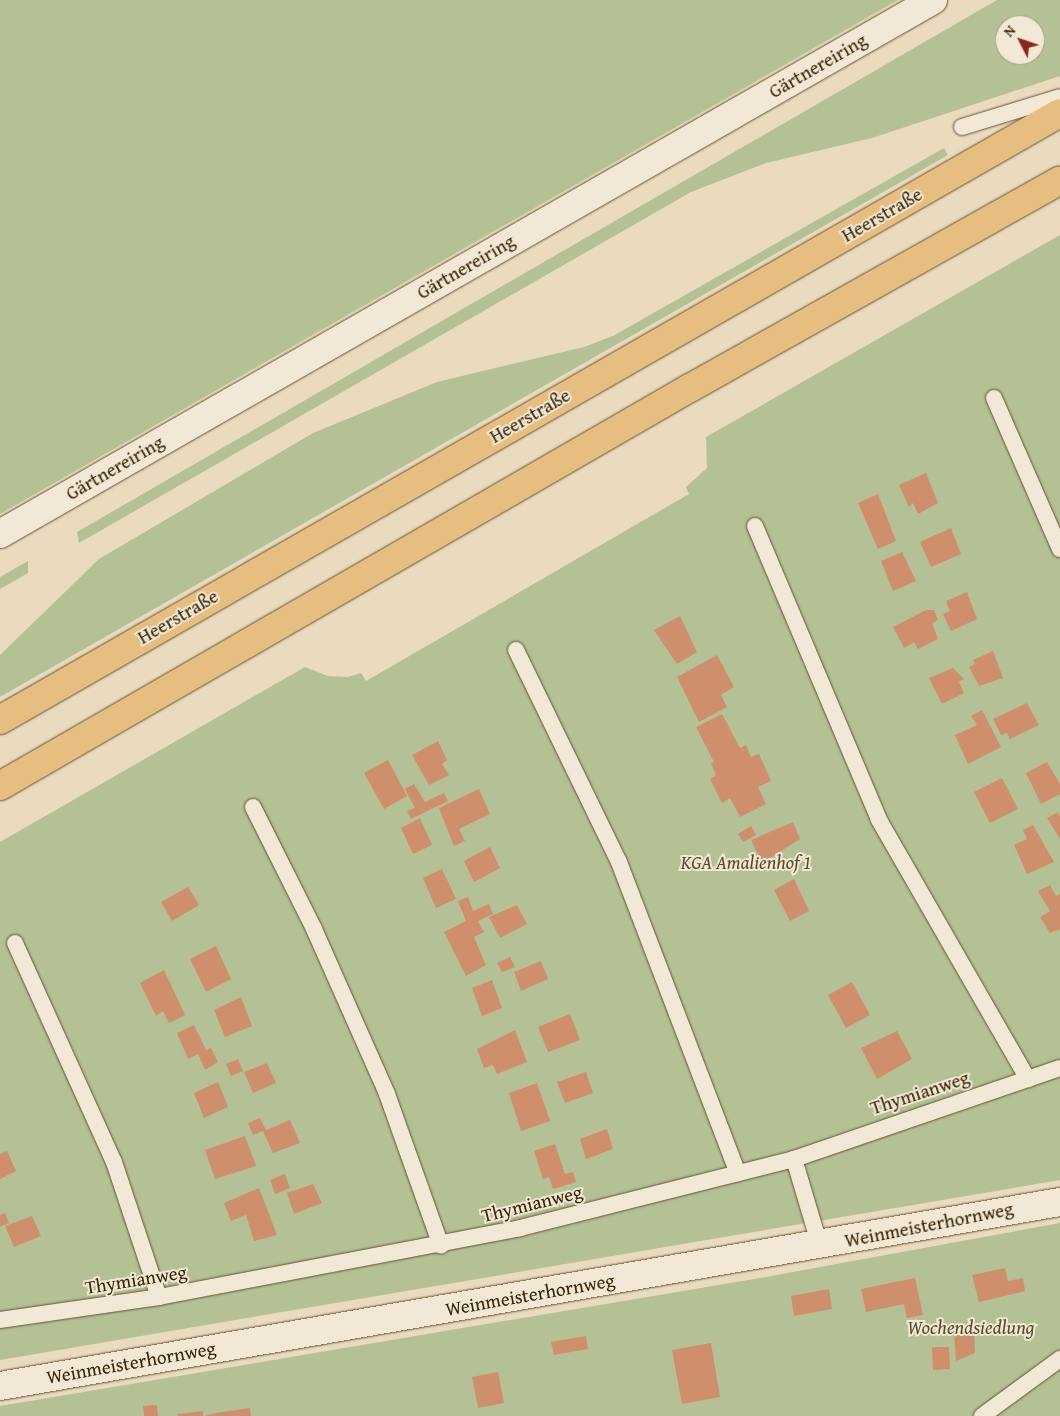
<!DOCTYPE html>
<html>
<head>
<meta charset="utf-8">
<style>
  body { margin:0 }
  #map { position:relative; width:1060px; height:1416px; overflow:hidden; background:#eadbbf; font-family:"Gentium Book Plus",serif }
  div>[style] { position:absolute }
  [style*='--x'] { left:calc(var(--x)*1px); top:calc(var(--y)*1px); width:calc(var(--w)*1px); rotate:calc(var(--a)*1deg) }
  .green>* { inset:0; background:#b3c195 }
  .building>* { inset:0; background:#d08f6c }
  .roads { filter:drop-shadow(0 0 1px #665232) drop-shadow(0 0 1px #665232) }
  .service>* { height:16px; margin:-8px; padding:0 8px; transform-origin:8px; border-radius:8px; background:#f1e8d5 }
  .minor>* { height:28px; margin:-14px; padding:0 14px; transform-origin:14px; border-radius:14px; background:#f1e8d5 }
  .primary>* { height:28px; margin:-14px; padding:0 14px; transform-origin:14px; border-radius:14px; background:#e5be80 }
  span { translate:-50% -50%; white-space:nowrap; text-align:center; line-height:1.15; -webkit-text-stroke:4px #f1e8d5; paint-order:stroke }
  .street-label { font-size:19px; color:#3a2403 }
  .park-label { font-size:19px; color:#584b28; font-style:italic }
  .north { position:absolute; left:995px; top:15px; width:50px; height:50px; box-sizing:border-box; background:#f1e8d5; border:1px solid #a89a81; border-radius:50%; rotate:311deg; font-size:14px; font-weight:700; line-height:20px; text-align:center; color:#3a2403 }
  .north::after { content:''; display:block; margin:auto; width:18px; height:22px; background:#8f2418; clip-path:polygon(50% 0,100% 100%,50% 72%,0 100%) }
</style>
</head>
<body>
<div id="map">
  <div class="green">
    <div style="clip-path:polygon(0 0,898px 0,0 514px)"></div>
    <div style="clip-path:polygon(evenodd,997px 0,1060px 0,1060px 76px,872px 138px,766px 163px,691px 192px,79px 543px,77px 532px,997px 0,1005px 25px,1035px 25px,1035px 55px,1005px 55px,1005px 25px)"></div>
    <div style="clip-path:polygon(944px 148px,948px 155px,0 697px,0 655px,99px 559px,313px 433px,437px 382px,584px 347px,613px 336px)"></div>
    <div style="clip-path:polygon(1060px 235px,1060px 1180px,0 1360px,0 842px,305px 667px,328px 676px,348px 677px,361px 673px,366px 681px,689px 494px,686px 487px,707px 468px,706px 437px)"></div>
    <div style="clip-path:polygon(28px 561px,28px 573px,0 589px,0 577px)"></div>
    <div style="clip-path:polygon(1060px 1223px,1060px 1416px,0 1416px,0 1406px,760px 1278px)"></div>
  </div>
  <div class="building">
    <div style="clip-path:polygon(926px 473px,938px 503px,918px 514px,913px 503px,909px 507px,899px 485px)"></div>
    <div style="clip-path:polygon(878px 494px,896px 541px,878px 549px,858px 503px)"></div>
    <div style="clip-path:polygon(951px 528px,961px 554px,931px 567px,920px 542px)"></div>
    <div style="clip-path:polygon(902px 552px,916px 581px,893px 591px,881px 561px)"></div>
    <div style="clip-path:polygon(967px 592px,977px 619px,951px 631px,943px 614px,950px 611px,946px 601px)"></div>
    <div style="clip-path:polygon(926px 610px,934px 610px,938px 620px,932px 623px,938px 639px,918px 649px,914px 642px,904px 648px,893px 627px)"></div>
    <div style="clip-path:polygon(680px 616px,697px 652px,677px 664px,654px 630px)"></div>
    <div style="clip-path:polygon(993px 651px,1003px 678px,979px 686px,969px 667px,975px 664px,973px 660px)"></div>
    <div style="clip-path:polygon(717px 655px,734px 687px,721px 695px,727px 707px,699px 722px,677px 677px)"></div>
    <div style="clip-path:polygon(953px 668px,964px 679px,959px 682px,964px 693px,942px 704px,929px 678px)"></div>
    <div style="clip-path:polygon(1027px 703px,1039px 725px,1010px 739px,1007px 733px,1001px 735px,993px 719px)"></div>
    <div style="clip-path:polygon(982px 710px,1001px 747px,968px 764px,955px 735px,977px 725px,971px 716px)"></div>
    <div style="clip-path:polygon(722px 714px,740px 748px,746px 745px,751px 757px,759px 754px,771px 781px,758px 787px,766px 804px,740px 817px,730px 798px,722px 803px,710px 779px,716px 775px,711px 763px,714px 762px,696px 727px)"></div>
    <div style="clip-path:polygon(438px 741px,447px 760px,442px 764px,449px 775px,429px 785px,412px 755px)"></div>
    <div style="clip-path:polygon(388px 760px,407px 796px,384px 809px,364px 773px)"></div>
    <div style="clip-path:polygon(1047px 762px,1060px 784px,1060px 794px,1041px 804px,1026px 773px)"></div>
    <div style="clip-path:polygon(1002px 778px,1018px 809px,990px 823px,974px 792px)"></div>
    <div style="clip-path:polygon(414px 784px,425px 802px,444px 793px,448px 801px,411px 819px,407px 811px,415px 808px,405px 789px)"></div>
    <div style="clip-path:polygon(479px 789px,490px 814px,459px 829px,465px 841px,454px 846px,439px 808px)"></div>
    <div style="clip-path:polygon(1058px 812px,1060px 817px,1060px 839px,1047px 818px)"></div>
    <div style="clip-path:polygon(420px 818px,432px 845px,413px 854px,401px 828px)"></div>
    <div style="clip-path:polygon(793px 822px,800px 839px,762px 863px,751px 840px)"></div>
    <div style="clip-path:polygon(1033px 825px,1054px 862px,1027px 874px,1014px 845px,1027px 839px,1023px 830px)"></div>
    <div style="clip-path:polygon(751px 826px,756px 835px,743px 842px,738px 834px)"></div>
    <div style="clip-path:polygon(490px 847px,500px 868px,474px 882px,464px 861px)"></div>
    <div style="clip-path:polygon(442px 869px,456px 899px,436px 908px,423px 878px)"></div>
    <div style="clip-path:polygon(794px 879px,809px 911px,790px 921px,774px 890px)"></div>
    <div style="clip-path:polygon(1050px 885px,1056px 896px,1060px 894px,1060px 929px,1050px 933px,1040px 917px,1050px 911px,1038px 891px)"></div>
    <div style="clip-path:polygon(188px 887px,199px 905px,172px 921px,161px 902px)"></div>
    <div style="clip-path:polygon(468px 897px,473px 911px,489px 904px,493px 914px,478px 921px,484px 932px,474px 937px,486px 965px,466px 976px,444px 932px,466px 921px,458px 901px)"></div>
    <div style="clip-path:polygon(517px 905px,527px 924px,500px 938px,489px 917px)"></div>
    <div style="clip-path:polygon(216px 946px,231px 979px,206px 992px,190px 959px)"></div>
    <div style="clip-path:polygon(510px 957px,515px 967px,502px 972px,497px 963px)"></div>
    <div style="clip-path:polygon(541px 961px,548px 979px,521px 991px,514px 972px)"></div>
    <div style="clip-path:polygon(164px 970px,185px 1015px,169px 1023px,163px 1011px,156px 1016px,140px 983px)"></div>
    <div style="clip-path:polygon(492px 980px,502px 1008px,482px 1016px,472px 988px)"></div>
    <div style="clip-path:polygon(852px 982px,870px 1015px,846px 1028px,828px 995px)"></div>
    <div style="clip-path:polygon(241px 997px,252px 1026px,225px 1037px,214px 1010px)"></div>
    <div style="clip-path:polygon(570px 1014px,580px 1040px,548px 1052px,538px 1027px)"></div>
    <div style="clip-path:polygon(194px 1025px,206px 1050px,211px 1048px,218px 1062px,205px 1070px,198px 1054px,188px 1059px,177px 1033px)"></div>
    <div style="clip-path:polygon(515px 1030px,527px 1062px,497px 1074px,493px 1065px,484px 1068px,477px 1049px)"></div>
    <div style="clip-path:polygon(897px 1031px,912px 1059px,877px 1079px,861px 1048px)"></div>
    <div style="clip-path:polygon(238px 1059px,243px 1071px,231px 1076px,226px 1064px)"></div>
    <div style="clip-path:polygon(267px 1063px,276px 1083px,253px 1093px,244px 1072px)"></div>
    <div style="clip-path:polygon(586px 1072px,593px 1093px,565px 1103px,557px 1082px)"></div>
    <div style="clip-path:polygon(218px 1082px,228px 1107px,204px 1118px,194px 1093px)"></div>
    <div style="clip-path:polygon(537px 1083px,550px 1121px,521px 1131px,509px 1093px)"></div>
    <div style="clip-path:polygon(260px 1118px,266px 1130px,290px 1120px,300px 1143px,273px 1153px,263px 1131px,253px 1135px,248px 1123px)"></div>
    <div style="clip-path:polygon(607px 1129px,613px 1149px,586px 1159px,580px 1139px)"></div>
    <div style="clip-path:polygon(245px 1136px,256px 1166px,215px 1179px,205px 1150px)"></div>
    <div style="clip-path:polygon(555px 1144px,565px 1174px,573px 1172px,576px 1182px,553px 1189px,549px 1177px,543px 1179px,534px 1151px)"></div>
    <div style="clip-path:polygon(7px 1151px,16px 1171px,0 1179px,0 1154px)"></div>
    <div style="clip-path:polygon(285px 1174px,290px 1188px,275px 1194px,270px 1180px)"></div>
    <div style="clip-path:polygon(313px 1184px,322px 1203px,294px 1214px,287px 1193px)"></div>
    <div style="clip-path:polygon(259px 1188px,277px 1235px,254px 1241px,246px 1215px,231px 1221px,224px 1203px)"></div>
    <div style="clip-path:polygon(5px 1213px,9px 1223px,0 1227px,0 1215px)"></div>
    <div style="clip-path:polygon(32px 1216px,41px 1236px,14px 1247px,5px 1226px)"></div>
    <div style="clip-path:polygon(1005px 1268px,1008px 1281px,1023px 1278px,1025px 1291px,979px 1302px,972px 1275px)"></div>
    <div style="clip-path:polygon(915px 1278px,923px 1315px,907px 1318px,904px 1304px,866px 1312px,861px 1289px)"></div>
    <div style="clip-path:polygon(829px 1289px,832px 1309px,794px 1316px,791px 1296px)"></div>
    <div style="clip-path:polygon(974px 1331px,975px 1353px,956px 1361px,954px 1332px)"></div>
    <div style="clip-path:polygon(586px 1336px,588px 1349px,554px 1355px,551px 1342px)"></div>
    <div style="clip-path:polygon(711px 1343px,720px 1397px,682px 1404px,672px 1350px)"></div>
    <div style="clip-path:polygon(932px 1347px,949px 1347px,950px 1369px,933px 1370px)"></div>
    <div style="clip-path:polygon(498px 1372px,504px 1403px,478px 1408px,472px 1377px)"></div>
    <div style="clip-path:polygon(157px 1405px,158px 1416px,144px 1416px,143px 1406px)"></div>
    <div style="clip-path:polygon(250px 1408px,251px 1416px,204px 1416px,216px 1413px)"></div>
    <div style="clip-path:polygon(203px 1411px,203px 1416px,178px 1416px,178px 1414px)"></div>
  </div>
  <div class="roads">
    <div class="service">
      <div style="--x:962;--y:127;--w:102;--a:-17"></div>
      <div style="--x:994;--y:398;--w:165;--a:66.4"></div>
      <div style="--x:755;--y:526;--w:319;--a:67.1"></div>
      <div style="--x:879;--y:820;--w:299;--a:60.1"></div>
      <div style="--x:516;--y:650;--w:236;--a:64.1"></div>
      <div style="--x:619;--y:862;--w:333;--a:69.1"></div>
      <div style="--x:253;--y:807;--w:136;--a:63.4"></div>
      <div style="--x:314;--y:929;--w:180;--a:66.1"></div>
      <div style="--x:387;--y:1094;--w:161;--a:70.4"></div>
      <div style="--x:15;--y:943;--w:240;--a:65.7"></div>
      <div style="--x:114;--y:1162;--w:142;--a:71.6"></div>
      <div style="--x:794;--y:1159;--w:91;--a:73.4"></div>
      <div style="--x:0;--y:1320;--w:161;--a:-8.2"></div>
      <div style="--x:159;--y:1297;--w:368;--a:-10.8"></div>
      <div style="--x:520;--y:1228;--w:283;--a:-14.1"></div>
      <div style="--x:794;--y:1159;--w:281;--a:-18.9"></div>
      <div style="--x:982;--y:1416;--w:97;--a:-36.2"></div>
    </div>
    <div class="minor">
      <div style="--x:0;--y:534;--w:1075;--a:-29.78"></div>
      <div style="--x:0;--y:1386;--w:1076;--a:-9.85"></div>
    </div>
    <div class="primary">
      <div style="--x:0;--y:720;--w:1221;--a:-29.8"></div>
      <div style="--x:0;--y:786;--w:797;--a:-29.98"></div>
      <div style="--x:690;--y:388;--w:424;--a:-29.3"></div>
    </div>
  </div>
  <div class="street-label">
    <span style="left:818px;top:66px;rotate:-30deg">Gärtnereiring</span>
    <span style="left:882px;top:215px;rotate:-30deg">Heerstraße</span>
    <span style="left:466px;top:267px;rotate:-30deg">Gärtnereiring</span>
    <span style="left:530px;top:416px;rotate:-30deg">Heerstraße</span>
    <span style="left:115px;top:468px;rotate:-30deg">Gärtnereiring</span>
    <span style="left:178px;top:617px;rotate:-30deg">Heerstraße</span>
    <span style="left:920px;top:1093px;rotate:-18deg">Thymianweg</span>
    <span style="left:532px;top:1204px;rotate:-14deg">Thymianweg</span>
    <span style="left:929px;top:1225px;rotate:-11deg">Weinmeisterhornweg</span>
    <span style="left:136px;top:1280px;rotate:-9deg">Thymianweg</span>
    <span style="left:530px;top:1295px;rotate:-10deg">Weinmeisterhornweg</span>
    <span style="left:131px;top:1363px;rotate:-10deg">Weinmeisterhornweg</span>
  </div>
  <div class="park-label">
    <span style="left:746px;top:863px">KGA Amalienhof 1</span>
    <span style="left:971px;top:1328px">Wochendsiedlung</span>
  </div>
  <div class="north">N</div>
</div>
</body>
</html>
